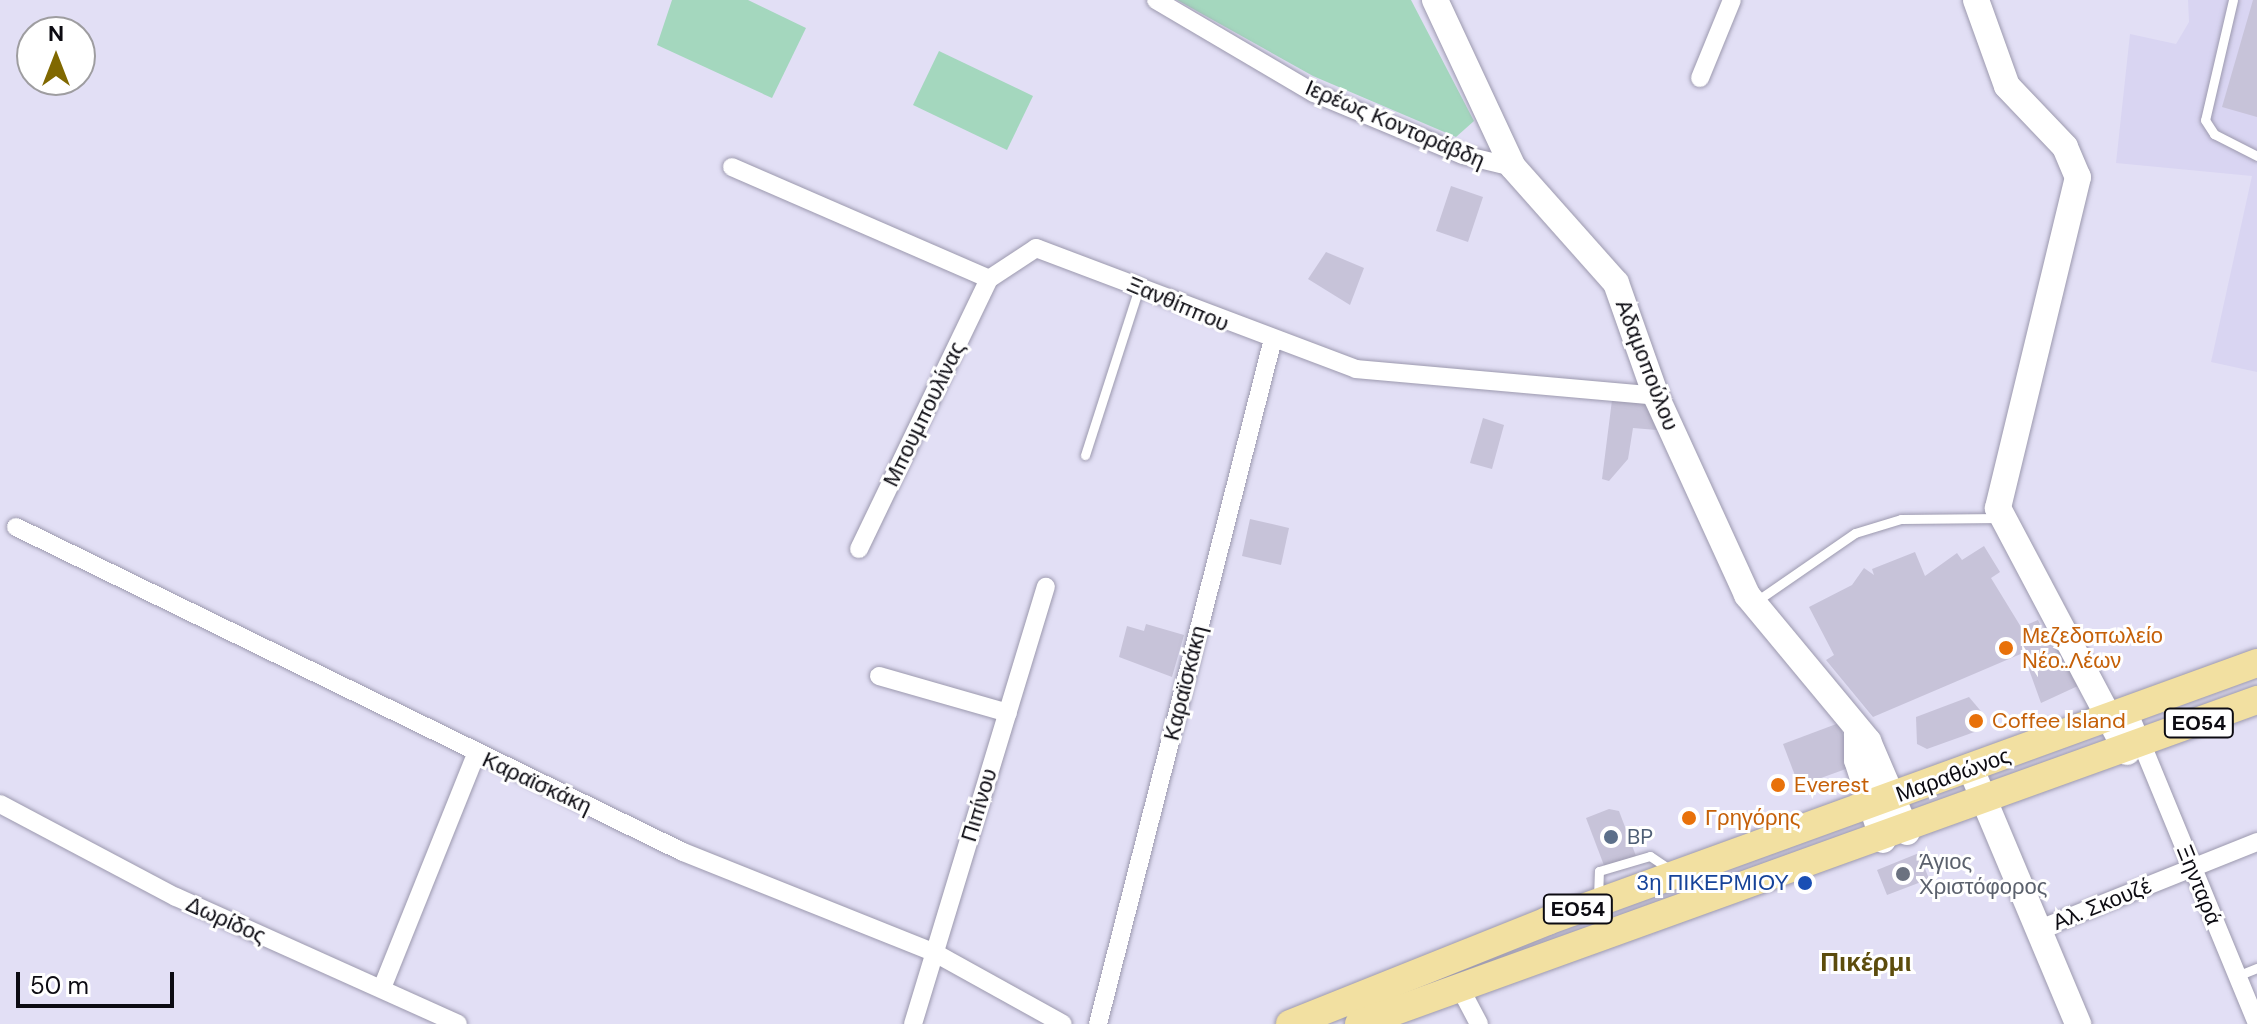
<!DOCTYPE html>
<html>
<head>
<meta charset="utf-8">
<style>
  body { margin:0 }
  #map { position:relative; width:2257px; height:1024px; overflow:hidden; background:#e2dff5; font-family:"DM Sans",sans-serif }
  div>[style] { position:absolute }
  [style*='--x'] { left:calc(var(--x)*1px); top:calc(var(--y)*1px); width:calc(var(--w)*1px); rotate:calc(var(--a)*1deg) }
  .built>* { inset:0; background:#d9d5f2 }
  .green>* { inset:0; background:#a4d7be }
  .building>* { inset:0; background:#c7c3d9 }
  .roads { filter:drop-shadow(0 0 2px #9c99ae) drop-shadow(0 0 2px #9c99ae) }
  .lane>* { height:9px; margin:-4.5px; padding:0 4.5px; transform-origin:4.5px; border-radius:4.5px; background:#fff }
  .street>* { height:18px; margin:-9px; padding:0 9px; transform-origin:9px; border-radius:9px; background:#fff }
  .secondary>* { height:26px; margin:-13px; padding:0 13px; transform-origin:13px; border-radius:13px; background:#fff }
  .primary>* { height:28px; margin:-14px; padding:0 14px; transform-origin:14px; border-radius:14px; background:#f2e0a1 }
  .dots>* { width:22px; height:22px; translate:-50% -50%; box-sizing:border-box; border:4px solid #fff; border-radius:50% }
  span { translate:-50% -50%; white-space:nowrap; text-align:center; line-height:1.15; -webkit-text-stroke:6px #fff; paint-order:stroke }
  .shield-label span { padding:2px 6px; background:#fff; border:2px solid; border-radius:6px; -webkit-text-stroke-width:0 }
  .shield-label { font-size:20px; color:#0c0b12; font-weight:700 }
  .street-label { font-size:22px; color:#0c0b12 }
  .food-label { font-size:22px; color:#c56008 }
  .left { translate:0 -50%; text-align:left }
  .service-label { font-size:22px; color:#4e5e75 }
  .worship-label { font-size:22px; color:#5b616d }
  .transit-label { font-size:22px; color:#164399 }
  .right { translate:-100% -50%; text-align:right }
  .quarter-label { font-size:26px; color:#5c4c0c; font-weight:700 }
  .north { position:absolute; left:16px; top:16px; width:80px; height:80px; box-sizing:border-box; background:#fff; border:2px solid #9e9da0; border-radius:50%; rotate:0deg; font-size:22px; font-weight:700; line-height:32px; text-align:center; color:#0c0b12 }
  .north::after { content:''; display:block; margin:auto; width:28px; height:36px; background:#806800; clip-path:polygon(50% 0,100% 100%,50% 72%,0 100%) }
  .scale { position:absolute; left:16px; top:972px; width:158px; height:36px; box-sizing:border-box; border:4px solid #0c0b12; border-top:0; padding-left:10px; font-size:24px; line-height:28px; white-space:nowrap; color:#0c0b12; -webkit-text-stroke:6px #fff; paint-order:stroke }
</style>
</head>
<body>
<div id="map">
  <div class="built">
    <div style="clip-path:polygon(2188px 0,2257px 0,2257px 372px,2211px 362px,2252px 176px,2116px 163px,2130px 34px,2176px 44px,2189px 22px)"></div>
  </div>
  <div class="green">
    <div style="clip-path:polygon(672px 0,748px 0,806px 28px,772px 98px,657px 45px)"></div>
    <div style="clip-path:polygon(1177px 0,1411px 0,1474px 121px,1456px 137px,1313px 76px)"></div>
    <div style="clip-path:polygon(939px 51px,1033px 96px,1007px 150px,913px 105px)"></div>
  </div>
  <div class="building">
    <div style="clip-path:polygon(2253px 0,2257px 0,2257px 117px,2222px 107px)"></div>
    <div style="clip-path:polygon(1451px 186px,1483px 197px,1468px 242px,1436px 231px)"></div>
    <div style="clip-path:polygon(1326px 252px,1364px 268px,1350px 305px,1308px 279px)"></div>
    <div style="clip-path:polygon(1612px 400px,1647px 404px,1657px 430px,1633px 428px,1628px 459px,1609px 481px,1602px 479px)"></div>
    <div style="clip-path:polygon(1483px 418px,1504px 425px,1492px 469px,1470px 463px)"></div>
    <div style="clip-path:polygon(1250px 519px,1289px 528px,1281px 565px,1242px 556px)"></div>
    <div style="clip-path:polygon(1984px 546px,2000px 572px,1991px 578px,2021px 627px,2038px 620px,2045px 635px,2053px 632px,2080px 685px,2041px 703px,2023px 653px,1873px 717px,1826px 660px,1834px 655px,1809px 607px,1852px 585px,1864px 568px,1874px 575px,1872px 569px,1915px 552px,1925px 576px,1957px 553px,1962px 560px)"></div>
    <div style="clip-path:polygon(1146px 624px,1184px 635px,1172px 677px,1119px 657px,1127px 626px,1144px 631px)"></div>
    <div style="clip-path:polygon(1969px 697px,1985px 716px,1980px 730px,1927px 749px,1917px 744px,1916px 717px)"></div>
    <div style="clip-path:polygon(1839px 723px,1854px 766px,1799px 786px,1783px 744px)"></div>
    <div style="clip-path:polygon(1609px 809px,1619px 811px,1636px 856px,1605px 868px,1586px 818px)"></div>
    <div style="clip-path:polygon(1919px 853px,1929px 879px,1887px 895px,1877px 870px)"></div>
  </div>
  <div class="roads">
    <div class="lane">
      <div style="--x:2233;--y:0;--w:123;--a:103.1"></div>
      <div style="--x:2205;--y:120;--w:17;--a:57"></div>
      <div style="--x:2214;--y:134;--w:48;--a:27.1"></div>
      <div style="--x:1085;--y:455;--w:176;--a:-72.1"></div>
      <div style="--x:1755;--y:602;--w:121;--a:-34.6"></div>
      <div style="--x:1855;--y:533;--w:48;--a:-16.9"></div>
      <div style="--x:1901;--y:519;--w:100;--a:-0.6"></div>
      <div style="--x:1598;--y:898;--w:27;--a:-88"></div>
      <div style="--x:1599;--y:871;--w:53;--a:-16.4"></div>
      <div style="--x:1650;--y:856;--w:25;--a:34"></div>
      <div style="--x:2237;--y:976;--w:22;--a:-22"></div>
    </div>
    <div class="street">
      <div style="--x:1156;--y:0;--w:183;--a:30.5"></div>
      <div style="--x:1314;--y:93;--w:161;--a:22.6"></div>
      <div style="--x:1463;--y:155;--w:51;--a:13.5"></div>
      <div style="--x:1700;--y:78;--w:84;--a:-67.7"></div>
      <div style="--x:732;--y:167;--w:280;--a:23.5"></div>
      <div style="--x:16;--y:527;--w:742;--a:25.98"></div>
      <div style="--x:683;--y:852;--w:271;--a:21.8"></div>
      <div style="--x:935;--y:953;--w:146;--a:29"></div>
      <div style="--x:859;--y:549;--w:300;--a:-64.3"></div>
      <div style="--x:989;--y:279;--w:56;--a:-33.4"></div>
      <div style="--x:1036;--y:248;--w:342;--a:20.7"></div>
      <div style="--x:1356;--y:369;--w:301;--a:5.1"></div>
      <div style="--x:879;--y:676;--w:134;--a:16"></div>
      <div style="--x:2129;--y:713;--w:336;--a:67.6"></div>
      <div style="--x:0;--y:804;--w:199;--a:27.9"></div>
      <div style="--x:176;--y:897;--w:309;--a:24.2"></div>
      <div style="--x:2037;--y:930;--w:237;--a:-21.8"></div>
      <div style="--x:1459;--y:986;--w:43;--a:62.2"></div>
      <div style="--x:382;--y:988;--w:252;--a:-68.1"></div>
      <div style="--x:913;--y:1024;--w:457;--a:-73.1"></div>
      <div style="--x:1098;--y:1024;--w:703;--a:-75.67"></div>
    </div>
    <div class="secondary">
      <div style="--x:1435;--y:0;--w:184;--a:65"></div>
      <div style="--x:1513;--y:167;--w:155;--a:48.4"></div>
      <div style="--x:1616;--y:283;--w:120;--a:70.5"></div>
      <div style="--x:1656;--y:396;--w:219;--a:65.4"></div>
      <div style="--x:1747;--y:595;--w:190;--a:50.3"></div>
      <div style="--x:1868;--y:741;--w:99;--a:66.8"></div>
      <div style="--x:1976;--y:0;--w:91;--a:70.2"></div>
      <div style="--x:2007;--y:86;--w:84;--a:46.4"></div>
      <div style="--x:2065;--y:147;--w:33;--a:67"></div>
      <div style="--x:2078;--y:177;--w:341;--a:103.6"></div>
      <div style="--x:1998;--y:508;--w:276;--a:62.1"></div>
      <div style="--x:1857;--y:732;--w:28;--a:90"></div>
      <div style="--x:1857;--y:760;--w:84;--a:72"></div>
      <div style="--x:1971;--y:769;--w:277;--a:67.2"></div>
    </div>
    <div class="primary">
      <div style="--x:1290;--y:1024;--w:277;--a:-21.8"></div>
      <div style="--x:1547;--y:921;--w:755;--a:-19.97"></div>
      <div style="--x:1359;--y:1024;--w:955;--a:-19.84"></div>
    </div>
  </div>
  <div class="dots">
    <div style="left:2006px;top:648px;background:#e8710a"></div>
    <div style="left:1976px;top:721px;background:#e8710a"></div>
    <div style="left:1778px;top:785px;background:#e8710a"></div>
    <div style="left:1689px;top:818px;background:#e8710a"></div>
    <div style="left:1611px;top:837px;background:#5c6f8a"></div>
    <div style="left:1903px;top:874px;background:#6b7280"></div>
    <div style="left:1805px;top:883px;background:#1a4fb4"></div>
  </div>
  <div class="shield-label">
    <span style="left:2199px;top:723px">ΕΟ54</span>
    <span style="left:1578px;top:909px">ΕΟ54</span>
  </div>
  <div class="street-label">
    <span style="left:1395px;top:124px;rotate:23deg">Ιερέως Κοντοράβδη</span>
    <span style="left:1178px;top:304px;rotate:23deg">Ξανθίππου</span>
    <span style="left:1647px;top:365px;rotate:69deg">Αδαμοπούλου</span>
    <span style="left:924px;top:414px;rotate:-64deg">Μπουμπουλίνας</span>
    <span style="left:1185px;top:683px;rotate:-76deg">Καραϊσκάκη</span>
    <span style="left:1953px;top:775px;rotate:-20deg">Μαραθώνος</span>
    <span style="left:537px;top:783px;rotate:25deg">Καραϊσκάκη</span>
    <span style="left:979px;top:805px;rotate:-73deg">Πιπίνου</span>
    <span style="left:2199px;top:885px;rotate:68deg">Ξηνταρά</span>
    <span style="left:2102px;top:904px;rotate:-22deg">Αλ. Σκουζέ</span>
    <span style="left:226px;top:920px;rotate:24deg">Δωρίδος</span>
  </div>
  <div class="food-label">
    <span class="left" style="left:2022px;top:648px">Μεζεδοπωλείο<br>Νέο..Λέων</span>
    <span class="left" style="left:1992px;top:721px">Coffee Island</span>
    <span class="left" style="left:1794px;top:785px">Everest</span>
    <span class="left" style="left:1705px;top:818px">Γρηγόρης</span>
  </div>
  <div class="service-label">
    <span class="left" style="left:1627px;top:837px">BP</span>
  </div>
  <div class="worship-label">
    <span class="left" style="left:1919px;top:874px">Άγιος<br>Χριστόφορος</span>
  </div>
  <div class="transit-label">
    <span class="right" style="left:1789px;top:883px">3η ΠΙΚΕΡΜΙΟΥ</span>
  </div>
  <div class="quarter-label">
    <span style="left:1866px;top:963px">Πικέρμι</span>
  </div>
  <div class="north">N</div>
  <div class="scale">50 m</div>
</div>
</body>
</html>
